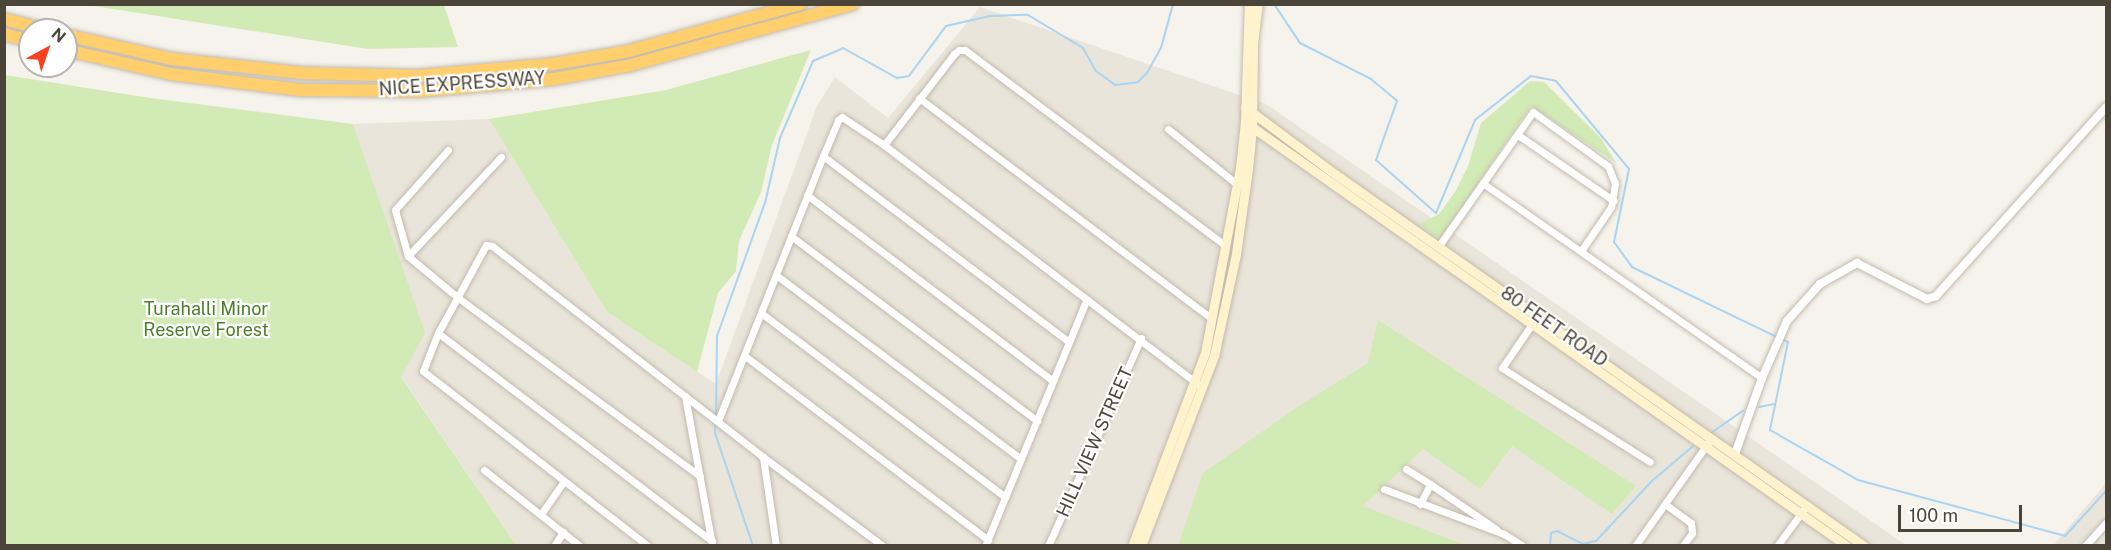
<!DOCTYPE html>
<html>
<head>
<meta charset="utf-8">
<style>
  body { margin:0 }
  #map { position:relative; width:2111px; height:550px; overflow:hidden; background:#f6f3ec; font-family:"Public Sans",sans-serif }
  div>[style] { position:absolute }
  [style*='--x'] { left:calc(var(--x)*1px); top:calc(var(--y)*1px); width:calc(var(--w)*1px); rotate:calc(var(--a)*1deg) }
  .residential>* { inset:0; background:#eae5da }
  .green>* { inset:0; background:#d2eab5 }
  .stream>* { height:2px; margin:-1px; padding:0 1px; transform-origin:1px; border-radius:1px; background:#a9d4f2 }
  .roads { filter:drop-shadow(0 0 2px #c2bbae) drop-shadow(0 0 2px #c2bbae) }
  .minor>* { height:7px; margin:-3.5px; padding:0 3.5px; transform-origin:3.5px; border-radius:3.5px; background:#fff }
  .tertiary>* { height:8px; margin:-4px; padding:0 4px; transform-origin:4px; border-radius:4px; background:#fff }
  .secondary>* { height:9px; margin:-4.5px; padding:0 4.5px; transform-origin:4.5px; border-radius:4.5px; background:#fff3cd }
  .motorway>* { height:12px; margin:-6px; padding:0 6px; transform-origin:6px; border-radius:6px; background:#ffcf6e }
  span { translate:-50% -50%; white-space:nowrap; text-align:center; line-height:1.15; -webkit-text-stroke:4.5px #fff; paint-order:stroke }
  .street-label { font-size:18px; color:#4b4439 }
  .park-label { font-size:18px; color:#4a7f2a }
  .frame { position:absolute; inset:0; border:6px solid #4b4439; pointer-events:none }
  .north { position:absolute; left:18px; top:18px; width:60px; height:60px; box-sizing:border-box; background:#fff; border:2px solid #b7b4b0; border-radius:50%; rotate:40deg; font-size:16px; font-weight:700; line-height:24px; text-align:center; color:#4b4439 }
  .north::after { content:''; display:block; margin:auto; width:21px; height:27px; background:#fc3f1d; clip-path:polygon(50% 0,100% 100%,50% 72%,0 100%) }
  .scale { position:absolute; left:1898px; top:505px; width:124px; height:27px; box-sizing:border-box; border:3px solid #4b4439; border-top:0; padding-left:8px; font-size:18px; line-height:21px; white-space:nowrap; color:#4b4439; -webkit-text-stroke:4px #fff; paint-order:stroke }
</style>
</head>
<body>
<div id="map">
  <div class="residential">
    <div style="clip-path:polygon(980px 7px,1266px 104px,1906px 545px,516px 545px,401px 376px,424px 333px,353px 124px,489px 119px,607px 312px,716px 384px,817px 106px,835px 77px,888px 118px)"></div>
    <div style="clip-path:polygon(2106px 483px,2106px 545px,2053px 546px,2073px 522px)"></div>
  </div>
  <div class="green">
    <div style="clip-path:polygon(88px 5px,444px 5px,458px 47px,368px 49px)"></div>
    <div style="clip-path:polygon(811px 50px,772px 145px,761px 192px,739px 241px,736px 271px,718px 293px,697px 372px,607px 312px,489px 119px,666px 90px)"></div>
    <div style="clip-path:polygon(5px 75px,150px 98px,353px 124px,425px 333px,401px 377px,516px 545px,5px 545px)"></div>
    <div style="clip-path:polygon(1530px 81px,1544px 82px,1601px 138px,1616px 163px,1531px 106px,1439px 240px,1420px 224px,1439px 214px,1455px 192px,1468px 166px,1481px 123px)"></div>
    <div style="clip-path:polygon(1378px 320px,1636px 486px,1612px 514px,1512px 446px,1480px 489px,1423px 449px,1363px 506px,1465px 545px,1178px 546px,1203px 473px,1299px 406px,1368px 363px)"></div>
  </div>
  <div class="stream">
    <div style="--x:1274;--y:4;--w:47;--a:56.3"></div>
    <div style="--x:1300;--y:43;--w:80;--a:26.9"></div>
    <div style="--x:1371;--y:79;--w:34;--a:40"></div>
    <div style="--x:1397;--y:101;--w:63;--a:109.6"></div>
    <div style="--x:1376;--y:160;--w:80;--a:41.5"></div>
    <div style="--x:1436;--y:213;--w:101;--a:-67.2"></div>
    <div style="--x:1475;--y:120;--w:71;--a:-38.2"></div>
    <div style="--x:1531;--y:76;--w:25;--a:11"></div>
    <div style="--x:1556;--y:81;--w:114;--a:50.3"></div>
    <div style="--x:1629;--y:169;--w:75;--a:101.6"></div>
    <div style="--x:1614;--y:242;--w:31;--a:54"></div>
    <div style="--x:1632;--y:267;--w:161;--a:25.8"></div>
    <div style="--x:1782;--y:339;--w:7;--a:27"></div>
    <div style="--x:1788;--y:342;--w:90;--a:101.6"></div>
    <div style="--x:1770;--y:430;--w:101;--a:29.6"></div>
    <div style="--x:1858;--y:480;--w:214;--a:15.1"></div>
    <div style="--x:2065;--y:536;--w:61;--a:-47.7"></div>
    <div style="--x:1759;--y:407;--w:15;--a:-11"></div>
    <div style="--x:716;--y:417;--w:81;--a:-89.3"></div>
    <div style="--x:717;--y:336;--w:141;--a:-70.2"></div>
    <div style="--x:765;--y:203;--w:67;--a:-77"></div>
    <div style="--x:780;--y:138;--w:84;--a:-66.8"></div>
    <div style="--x:813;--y:61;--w:33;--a:-23"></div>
    <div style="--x:843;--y:48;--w:62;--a:29.1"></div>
    <div style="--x:897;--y:78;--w:12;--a:-9"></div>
    <div style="--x:909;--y:76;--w:62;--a:-53.5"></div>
    <div style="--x:946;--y:26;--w:45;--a:-12.8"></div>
    <div style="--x:990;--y:16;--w:38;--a:-2"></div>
    <div style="--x:1028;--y:15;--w:64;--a:31"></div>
    <div style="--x:1083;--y:48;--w:26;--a:61"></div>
    <div style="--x:1096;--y:71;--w:24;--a:36"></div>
    <div style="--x:1115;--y:85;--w:23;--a:-7"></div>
    <div style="--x:1138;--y:82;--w:13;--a:-45"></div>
    <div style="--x:1147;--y:73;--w:29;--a:-61"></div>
    <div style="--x:1161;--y:48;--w:46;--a:-74.7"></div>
    <div style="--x:715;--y:423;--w:10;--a:90"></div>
    <div style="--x:715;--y:433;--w:119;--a:71.4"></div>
    <div style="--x:1711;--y:433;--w:39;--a:-35"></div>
    <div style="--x:1550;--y:546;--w:13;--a:-86"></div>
    <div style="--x:1551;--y:533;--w:6;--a:-18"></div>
    <div style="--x:1557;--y:531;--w:28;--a:27"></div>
    <div style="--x:1582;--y:544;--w:14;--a:-12"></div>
    <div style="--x:1596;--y:541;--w:82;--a:-47"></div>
    <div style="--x:1652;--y:481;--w:54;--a:-40.5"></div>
  </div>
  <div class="roads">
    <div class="minor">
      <div style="--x:919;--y:98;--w:366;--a:37"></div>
      <div style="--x:1168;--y:129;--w:90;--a:38.7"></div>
      <div style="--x:1518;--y:135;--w:116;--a:34.5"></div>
      <div style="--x:884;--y:145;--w:115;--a:-52.4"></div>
      <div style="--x:954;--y:54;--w:6;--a:-39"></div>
      <div style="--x:959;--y:50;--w:6;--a:0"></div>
      <div style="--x:965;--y:50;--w:326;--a:36.9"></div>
      <div style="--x:448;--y:150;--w:80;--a:131.5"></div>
      <div style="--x:395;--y:210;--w:48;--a:74.2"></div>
      <div style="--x:408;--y:256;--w:64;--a:39.9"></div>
      <div style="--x:457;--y:297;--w:302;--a:36.4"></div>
      <div style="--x:823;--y:156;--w:308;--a:37.1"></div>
      <div style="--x:1484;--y:184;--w:339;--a:34.9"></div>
      <div style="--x:807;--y:195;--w:308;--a:37.1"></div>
      <div style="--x:791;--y:236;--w:308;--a:36.9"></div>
      <div style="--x:1438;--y:247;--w:165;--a:-54.9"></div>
      <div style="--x:1533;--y:112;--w:92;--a:35.8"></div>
      <div style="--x:1608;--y:166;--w:18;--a:68"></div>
      <div style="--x:1615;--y:183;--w:24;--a:99"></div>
      <div style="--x:1611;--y:207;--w:53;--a:124.3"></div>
      <div style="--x:408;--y:256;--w:136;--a:-46.8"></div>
      <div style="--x:776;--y:275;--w:306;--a:36.9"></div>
      <div style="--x:761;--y:313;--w:306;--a:37"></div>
      <div style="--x:1532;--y:324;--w:53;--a:124.3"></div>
      <div style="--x:1502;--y:368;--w:175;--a:32.4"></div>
      <div style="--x:438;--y:333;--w:344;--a:37.2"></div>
      <div style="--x:745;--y:356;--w:305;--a:37.1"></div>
      <div style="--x:685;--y:396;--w:150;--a:79.7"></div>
      <div style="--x:718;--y:421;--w:285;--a:-68.4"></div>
      <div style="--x:823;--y:156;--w:39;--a:-67"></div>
      <div style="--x:838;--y:120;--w:5;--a:-37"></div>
      <div style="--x:842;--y:117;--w:50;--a:33.7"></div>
      <div style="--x:884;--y:145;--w:395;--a:37.3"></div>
      <div style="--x:763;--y:457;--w:90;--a:81.7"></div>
      <div style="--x:1406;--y:469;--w:28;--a:32"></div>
      <div style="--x:484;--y:470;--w:122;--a:38.4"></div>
      <div style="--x:1384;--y:489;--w:128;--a:20.6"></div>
      <div style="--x:1504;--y:534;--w:22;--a:32"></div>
      <div style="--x:1420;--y:504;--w:22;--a:-63"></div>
      <div style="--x:1430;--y:484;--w:80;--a:34.3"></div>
      <div style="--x:1665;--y:504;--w:32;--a:36"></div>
      <div style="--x:1691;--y:523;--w:10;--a:84"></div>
      <div style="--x:1692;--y:533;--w:16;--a:125"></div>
      <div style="--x:541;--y:514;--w:40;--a:-55.1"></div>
      <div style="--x:554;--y:546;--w:17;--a:-57"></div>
      <div style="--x:648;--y:546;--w:285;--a:-142.1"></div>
      <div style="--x:423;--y:371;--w:41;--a:-68.5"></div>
      <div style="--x:438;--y:333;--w:100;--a:-61.4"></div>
      <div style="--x:486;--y:245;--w:6;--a:9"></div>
      <div style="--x:492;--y:246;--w:343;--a:37.9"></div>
      <div style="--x:763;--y:457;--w:149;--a:36.6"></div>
      <div style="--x:985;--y:546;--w:267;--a:-67.6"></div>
      <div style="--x:1048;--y:546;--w:228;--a:-65.9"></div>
      <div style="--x:1635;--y:546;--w:126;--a:-54.7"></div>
      <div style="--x:1777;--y:546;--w:51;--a:-53.8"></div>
      <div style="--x:2085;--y:546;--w:31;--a:-48"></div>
    </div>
    <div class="tertiary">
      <div style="--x:1735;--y:454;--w:81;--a:-70.4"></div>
      <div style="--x:1762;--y:378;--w:62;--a:-66.3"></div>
      <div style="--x:1787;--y:321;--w:50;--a:-48.3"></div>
      <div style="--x:1820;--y:284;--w:43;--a:-29.6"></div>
      <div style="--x:1857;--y:263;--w:79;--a:27.2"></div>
      <div style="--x:1927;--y:299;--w:9;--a:-18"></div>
      <div style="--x:1936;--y:296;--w:254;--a:-48"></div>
    </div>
    <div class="secondary">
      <div style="--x:1245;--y:107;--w:112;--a:36.7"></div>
      <div style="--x:1335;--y:174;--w:647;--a:35.12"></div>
      <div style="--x:1245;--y:122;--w:736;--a:35.16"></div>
      <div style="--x:1132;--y:546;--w:206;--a:-69.3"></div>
      <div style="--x:1205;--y:353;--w:188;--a:-79.3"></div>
      <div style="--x:1240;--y:168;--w:46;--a:-83.8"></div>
      <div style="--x:1245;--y:122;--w:118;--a:-88.1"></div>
      <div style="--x:1141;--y:546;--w:204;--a:-69"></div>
      <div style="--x:1214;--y:356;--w:104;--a:-77.8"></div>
      <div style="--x:1236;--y:254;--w:86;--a:-82"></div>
      <div style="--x:1248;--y:169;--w:41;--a:-84.4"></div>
      <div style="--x:1252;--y:128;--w:85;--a:-89.3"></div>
      <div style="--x:1253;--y:43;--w:39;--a:-83"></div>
    </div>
    <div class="motorway">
      <div style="--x:4;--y:19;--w:43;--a:14.7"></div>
      <div style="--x:4;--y:34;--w:27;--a:15"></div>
      <div style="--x:66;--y:35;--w:109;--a:12.8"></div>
      <div style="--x:172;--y:59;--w:130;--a:6.2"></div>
      <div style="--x:301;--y:73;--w:116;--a:1.5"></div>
      <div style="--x:417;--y:76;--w:137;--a:-5"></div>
      <div style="--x:553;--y:64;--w:73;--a:-9.5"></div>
      <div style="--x:625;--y:52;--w:182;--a:-15.3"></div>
      <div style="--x:66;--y:50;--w:108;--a:12.9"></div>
      <div style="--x:171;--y:74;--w:131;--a:7"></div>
      <div style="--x:301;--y:90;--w:119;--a:0.5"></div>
      <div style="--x:420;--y:91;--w:135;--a:-5.1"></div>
      <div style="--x:554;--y:79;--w:78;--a:-10.3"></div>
      <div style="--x:631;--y:65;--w:230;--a:-15.4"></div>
    </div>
  </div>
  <div class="street-label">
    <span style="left:462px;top:84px;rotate:-4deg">NICE EXPRESSWAY</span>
    <span style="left:1554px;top:327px;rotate:35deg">80 FEET ROAD</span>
    <span style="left:1095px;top:442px;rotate:-66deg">HILL VIEW STREET</span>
  </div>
  <div class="park-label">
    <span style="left:206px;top:320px">Turahalli Minor<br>Reserve Forest</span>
  </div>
  <div class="frame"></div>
  <div class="north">N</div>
  <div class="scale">100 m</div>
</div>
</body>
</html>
